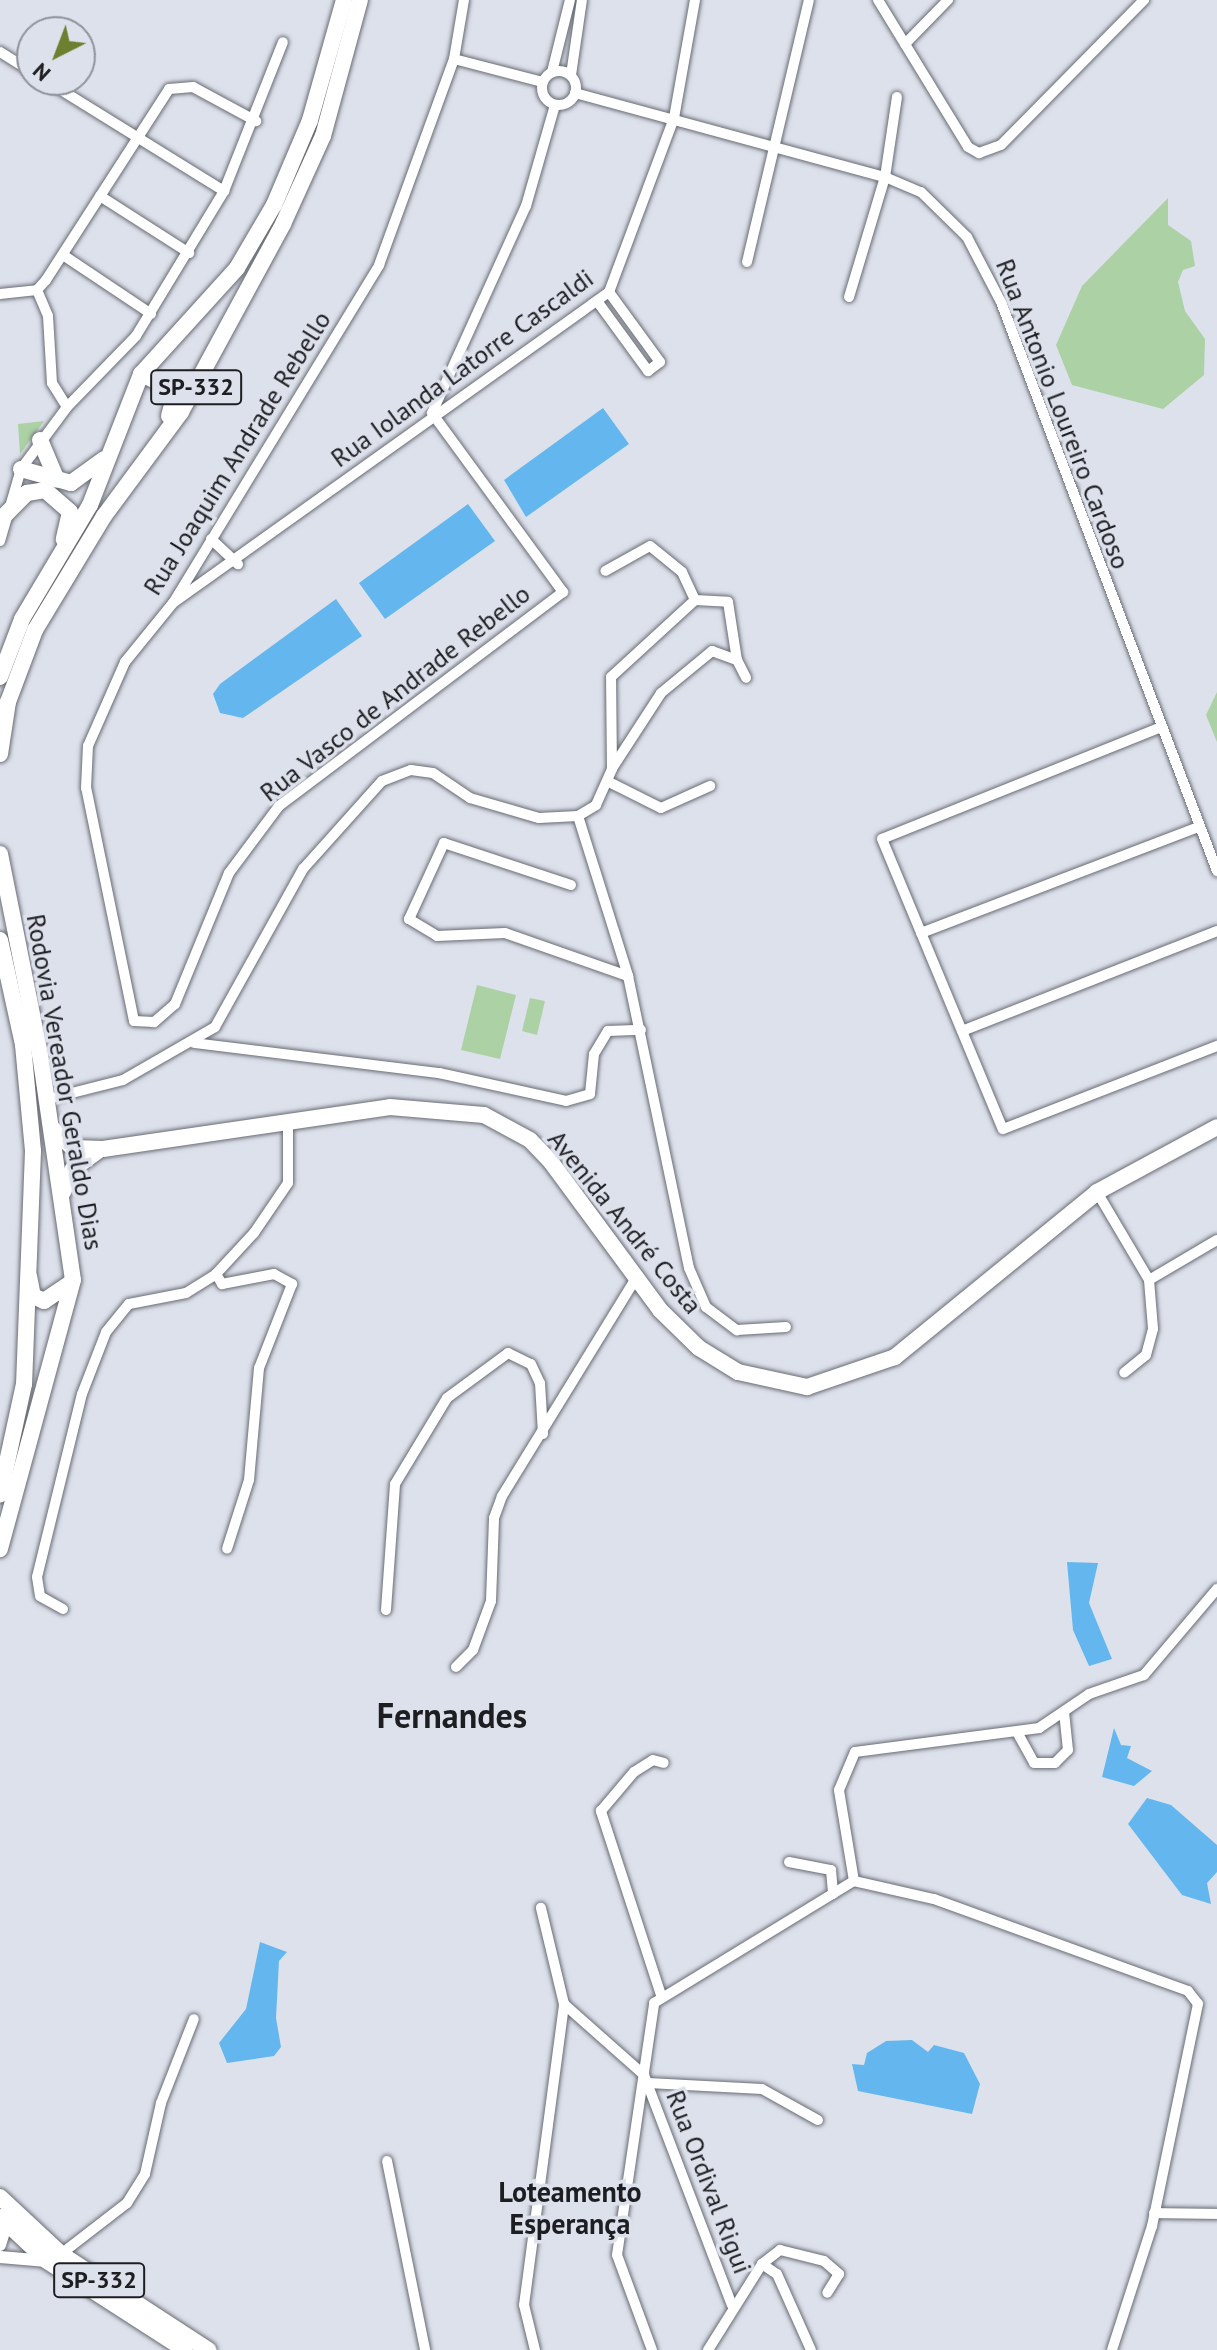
<!DOCTYPE html>
<html>
<head>
<meta charset="utf-8">
<style>
  body { margin:0 }
  #map { position:relative; width:1217px; height:2350px; overflow:hidden; background:#dde1eb; font-family:"PT Sans",sans-serif }
  div>[style] { position:absolute }
  [style*='--x'] { left:calc(var(--x)*1px); top:calc(var(--y)*1px); width:calc(var(--w)*1px); rotate:calc(var(--a)*1deg) }
  .green>* { inset:0; background:#acd1a4 }
  .water>* { inset:0; background:#64b7ee }
  .roads { filter:drop-shadow(0 0 2px #686b74) drop-shadow(0 0 2px #686b74) }
  .minor>* { height:10px; margin:-5px; padding:0 5px; transform-origin:5px; border-radius:5px; background:#fff }
  .minor>.ring { margin:-5px; padding:0; box-sizing:content-box; background:none; border:10px solid #fff; border-radius:50% }
  .tertiary>* { height:12px; margin:-6px; padding:0 6px; transform-origin:6px; border-radius:6px; background:#fff }
  .primary>* { height:16px; margin:-8px; padding:0 8px; transform-origin:8px; border-radius:8px; background:#fff }
  span { translate:-50% -50%; white-space:nowrap; text-align:center; line-height:1.15; -webkit-text-stroke:7px #dde1eb; paint-order:stroke }
  .shield-label span { padding:2px 6px; background:#dde1eb; border:2px solid; border-radius:6px; -webkit-text-stroke-width:0 }
  .shield-label { font-size:24px; color:#1d1e22; font-weight:700 }
  .street-label { font-size:26px; color:#1d1e22 }
  .neighbourhood-label { font-size:28px; color:#1d1e22; font-weight:700 }
  .district-label { font-size:34px; color:#1d1e22; font-weight:700 }
  .north { position:absolute; left:16px; top:16px; width:80px; height:80px; box-sizing:border-box; background:#dde1eb; border:2px solid #90939b; border-radius:50%; rotate:222deg; font-size:22px; font-weight:700; line-height:32px; text-align:center; color:#1d1e22 }
  .north::after { content:''; display:block; margin:auto; width:28px; height:36px; background:#6d8030; clip-path:polygon(50% 0,100% 100%,50% 72%,0 100%) }
</style>
</head>
<body>
<div id="map">
  <div class="green">
    <div style="clip-path:polygon(1168px 198px,1168px 225px,1191px 241px,1195px 266px,1183px 270px,1178px 282px,1185px 311px,1205px 339px,1204px 375px,1163px 409px,1072px 385px,1056px 345px,1082px 286px)"></div>
    <div style="clip-path:polygon(44px 421px,20px 454px,18px 424px)"></div>
    <div style="clip-path:polygon(1217px 692px,1217px 742px,1206px 715px)"></div>
    <div style="clip-path:polygon(477px 985px,516px 995px,500px 1059px,461px 1050px)"></div>
    <div style="clip-path:polygon(530px 998px,545px 1001px,537px 1035px,522px 1031px)"></div>
  </div>
  <div class="water">
    <div style="clip-path:polygon(603px 408px,629px 444px,526px 517px,504px 480px)"></div>
    <div style="clip-path:polygon(468px 504px,495px 541px,385px 619px,359px 583px)"></div>
    <div style="clip-path:polygon(336px 599px,362px 636px,243px 718px,220px 713px,213px 694px,220px 684px)"></div>
    <div style="clip-path:polygon(1067px 1562px,1098px 1563px,1089px 1603px,1112px 1659px,1089px 1666px,1073px 1630px)"></div>
    <div style="clip-path:polygon(1114px 1728px,1121px 1745px,1131px 1746px,1127px 1758px,1152px 1771px,1134px 1786px,1102px 1777px)"></div>
    <div style="clip-path:polygon(1147px 1798px,1171px 1805px,1217px 1845px,1217px 1872px,1207px 1883px,1211px 1904px,1182px 1895px,1128px 1824px)"></div>
    <div style="clip-path:polygon(260px 1942px,287px 1952px,279px 1961px,276px 2018px,281px 2047px,274px 2056px,227px 2063px,219px 2043px,246px 2009px)"></div>
    <div style="clip-path:polygon(912px 2040px,928px 2052px,934px 2045px,964px 2053px,980px 2084px,972px 2114px,858px 2091px,852px 2064px,864px 2065px,867px 2053px,886px 2041px)"></div>
  </div>
  <div class="roads">
    <div class="minor">
      <div style="--x:878;--y:0;--w:172;--a:58.5"></div>
      <div style="--x:968;--y:147;--w:13;--a:29"></div>
      <div style="--x:979;--y:153;--w:23;--a:-20"></div>
      <div style="--x:1001;--y:145;--w:204;--a:-45.4"></div>
      <div style="--x:905;--y:44;--w:62;--a:-45.7"></div>
      <div style="--x:0;--y:52;--w:38;--a:32"></div>
      <div style="--x:454;--y:59;--w:91;--a:14.6"></div>
      <div class="ring" style="left:542px;top:71px;width:24px;height:24px"></div>
      <div style="--x:552;--y:72;--w:74;--a:-76"></div>
      <div style="--x:571;--y:75;--w:76;--a:-81.7"></div>
      <div style="--x:45;--y:80;--w:211;--a:31.8"></div>
      <div style="--x:575;--y:93;--w:321;--a:15.2"></div>
      <div style="--x:885;--y:177;--w:39;--a:23"></div>
      <div style="--x:921;--y:192;--w:64;--a:44.4"></div>
      <div style="--x:967;--y:237;--w:73;--a:62.4"></div>
      <div style="--x:1001;--y:302;--w:609;--a:69.21"></div>
      <div style="--x:100;--y:196;--w:106;--a:32.6"></div>
      <div style="--x:63;--y:255;--w:106;--a:33.8"></div>
      <div style="--x:747;--y:262;--w:269;--a:-76.7"></div>
      <div style="--x:37;--y:290;--w:28;--a:67"></div>
      <div style="--x:48;--y:316;--w:67;--a:86.6"></div>
      <div style="--x:52;--y:383;--w:28;--a:58"></div>
      <div style="--x:0;--y:294;--w:37;--a:-6"></div>
      <div style="--x:37;--y:290;--w:13;--a:-48"></div>
      <div style="--x:46;--y:280;--w:227;--a:-57.2"></div>
      <div style="--x:169;--y:89;--w:24;--a:-5"></div>
      <div style="--x:193;--y:87;--w:72;--a:28.4"></div>
      <div style="--x:849;--y:297;--w:125;--a:-73.3"></div>
      <div style="--x:885;--y:177;--w:81;--a:-81.5"></div>
      <div style="--x:597;--y:301;--w:87;--a:53.9"></div>
      <div style="--x:648;--y:371;--w:15;--a:-37"></div>
      <div style="--x:660;--y:362;--w:87;--a:-126.1"></div>
      <div style="--x:432;--y:413;--w:222;--a:53.8"></div>
      <div style="--x:563;--y:592;--w:356;--a:143"></div>
      <div style="--x:279;--y:806;--w:84;--a:126.7"></div>
      <div style="--x:229;--y:873;--w:142;--a:112.4"></div>
      <div style="--x:175;--y:1004;--w:28;--a:139"></div>
      <div style="--x:154;--y:1022;--w:20;--a:-177"></div>
      <div style="--x:134;--y:1021;--w:238;--a:-101.6"></div>
      <div style="--x:86;--y:788;--w:42;--a:-87.3"></div>
      <div style="--x:88;--y:746;--w:92;--a:-66.2"></div>
      <div style="--x:125;--y:662;--w:76;--a:-50.9"></div>
      <div style="--x:173;--y:603;--w:396;--a:-58.6"></div>
      <div style="--x:379;--y:265;--w:219;--a:-70"></div>
      <div style="--x:454;--y:59;--w:60;--a:-80.4"></div>
      <div style="--x:432;--y:413;--w:227;--a:-65.6"></div>
      <div style="--x:526;--y:206;--w:105;--a:-74"></div>
      <div style="--x:211;--y:539;--w:37;--a:43"></div>
      <div style="--x:0;--y:541;--w:75;--a:-73.7"></div>
      <div style="--x:21;--y:469;--w:77;--a:-53.4"></div>
      <div style="--x:67;--y:407;--w:99;--a:-45.8"></div>
      <div style="--x:136;--y:336;--w:170;--a:-58.7"></div>
      <div style="--x:224;--y:191;--w:160;--a:-68.4"></div>
      <div style="--x:695;--y:600;--w:33;--a:3"></div>
      <div style="--x:728;--y:602;--w:59;--a:81.2"></div>
      <div style="--x:173;--y:603;--w:536;--a:-35.5"></div>
      <div style="--x:609;--y:292;--w:186;--a:-69.5"></div>
      <div style="--x:674;--y:118;--w:120;--a:-79.9"></div>
      <div style="--x:1159;--y:728;--w:298;--a:158.2"></div>
      <div style="--x:882;--y:839;--w:314;--a:67.4"></div>
      <div style="--x:1003;--y:1129;--w:230;--a:-21.2"></div>
      <div style="--x:613;--y:767;--w:88;--a:-57"></div>
      <div style="--x:661;--y:693;--w:66;--a:-39.5"></div>
      <div style="--x:712;--y:651;--w:27;--a:20"></div>
      <div style="--x:737;--y:660;--w:20;--a:63"></div>
      <div style="--x:609;--y:782;--w:58;--a:26.6"></div>
      <div style="--x:661;--y:808;--w:54;--a:-24.2"></div>
      <div style="--x:578;--y:816;--w:168;--a:72.6"></div>
      <div style="--x:628;--y:976;--w:298;--a:78.2"></div>
      <div style="--x:689;--y:1268;--w:43;--a:66.4"></div>
      <div style="--x:706;--y:1307;--w:39;--a:37"></div>
      <div style="--x:737;--y:1330;--w:49;--a:-3.5"></div>
      <div style="--x:571;--y:885;--w:134;--a:-161.7"></div>
      <div style="--x:444;--y:843;--w:84;--a:114.7"></div>
      <div style="--x:409;--y:919;--w:33;--a:31"></div>
      <div style="--x:437;--y:936;--w:68;--a:-2.5"></div>
      <div style="--x:505;--y:933;--w:130;--a:19.3"></div>
      <div style="--x:921;--y:933;--w:298;--a:-20.9"></div>
      <div style="--x:962;--y:1031;--w:274;--a:-21.4"></div>
      <div style="--x:194;--y:1043;--w:247;--a:7"></div>
      <div style="--x:439;--y:1073;--w:130;--a:12.4"></div>
      <div style="--x:566;--y:1101;--w:25;--a:-16"></div>
      <div style="--x:590;--y:1094;--w:40;--a:-84.3"></div>
      <div style="--x:594;--y:1054;--w:27;--a:-59"></div>
      <div style="--x:608;--y:1031;--w:33;--a:-2"></div>
      <div style="--x:48;--y:1099;--w:77;--a:-14.2"></div>
      <div style="--x:123;--y:1080;--w:106;--a:-29.9"></div>
      <div style="--x:215;--y:1027;--w:181;--a:-60.9"></div>
      <div style="--x:303;--y:869;--w:118;--a:-48.1"></div>
      <div style="--x:382;--y:781;--w:31;--a:-21"></div>
      <div style="--x:411;--y:770;--w:22;--a:8"></div>
      <div style="--x:433;--y:773;--w:45;--a:34"></div>
      <div style="--x:470;--y:798;--w:72;--a:16.2"></div>
      <div style="--x:539;--y:818;--w:39;--a:-3"></div>
      <div style="--x:578;--y:816;--w:21;--a:-31"></div>
      <div style="--x:596;--y:805;--w:39;--a:-66"></div>
      <div style="--x:612;--y:769;--w:92;--a:-90.6"></div>
      <div style="--x:611;--y:677;--w:114;--a:-42.5"></div>
      <div style="--x:695;--y:600;--w:31;--a:-115"></div>
      <div style="--x:682;--y:572;--w:41;--a:-140.9"></div>
      <div style="--x:650;--y:546;--w:51;--a:150.9"></div>
      <div style="--x:1097;--y:1192;--w:102;--a:59.4"></div>
      <div style="--x:1149;--y:1280;--w:49;--a:85.3"></div>
      <div style="--x:1153;--y:1329;--w:27;--a:105"></div>
      <div style="--x:1146;--y:1355;--w:28;--a:141"></div>
      <div style="--x:216;--y:1274;--w:12;--a:59"></div>
      <div style="--x:222;--y:1284;--w:53;--a:-10.9"></div>
      <div style="--x:274;--y:1274;--w:21;--a:29"></div>
      <div style="--x:292;--y:1284;--w:90;--a:111.4"></div>
      <div style="--x:259;--y:1368;--w:112;--a:95.1"></div>
      <div style="--x:249;--y:1480;--w:72;--a:107.7"></div>
      <div style="--x:1149;--y:1280;--w:79;--a:-30.5"></div>
      <div style="--x:63;--y:1609;--w:26;--a:-151"></div>
      <div style="--x:40;--y:1596;--w:19;--a:-99"></div>
      <div style="--x:37;--y:1577;--w:188;--a:-76.2"></div>
      <div style="--x:82;--y:1394;--w:66;--a:-68.8"></div>
      <div style="--x:106;--y:1332;--w:36;--a:-51"></div>
      <div style="--x:129;--y:1304;--w:58;--a:-10.9"></div>
      <div style="--x:186;--y:1293;--w:36;--a:-32"></div>
      <div style="--x:216;--y:1274;--w:56;--a:-47.2"></div>
      <div style="--x:254;--y:1233;--w:60;--a:-55.8"></div>
      <div style="--x:288;--y:1183;--w:59;--a:-90"></div>
      <div style="--x:386;--y:1610;--w:126;--a:-85.9"></div>
      <div style="--x:395;--y:1484;--w:100;--a:-58.8"></div>
      <div style="--x:447;--y:1398;--w:76;--a:-36.4"></div>
      <div style="--x:508;--y:1353;--w:25;--a:26"></div>
      <div style="--x:531;--y:1364;--w:21;--a:65"></div>
      <div style="--x:540;--y:1383;--w:51;--a:86.6"></div>
      <div style="--x:456;--y:1667;--w:24;--a:-45"></div>
      <div style="--x:473;--y:1650;--w:52;--a:-69.8"></div>
      <div style="--x:491;--y:1601;--w:83;--a:-87.9"></div>
      <div style="--x:494;--y:1518;--w:23;--a:-70"></div>
      <div style="--x:502;--y:1496;--w:259;--a:-58.4"></div>
      <div style="--x:1017;--y:1732;--w:35;--a:61"></div>
      <div style="--x:1034;--y:1763;--w:21;--a:0"></div>
      <div style="--x:1055;--y:1763;--w:18;--a:-45"></div>
      <div style="--x:1068;--y:1750;--w:38;--a:-96"></div>
      <div style="--x:789;--y:1862;--w:43;--a:10.8"></div>
      <div style="--x:831;--y:1870;--w:24;--a:85"></div>
      <div style="--x:854;--y:1881;--w:92;--a:-99.4"></div>
      <div style="--x:839;--y:1790;--w:41;--a:-67.2"></div>
      <div style="--x:855;--y:1752;--w:186;--a:-7.4"></div>
      <div style="--x:1039;--y:1728;--w:60;--a:-34.2"></div>
      <div style="--x:1089;--y:1694;--w:58;--a:-19.1"></div>
      <div style="--x:1144;--y:1675;--w:113;--a:-49.7"></div>
      <div style="--x:661;--y:1995;--w:194;--a:-108.1"></div>
      <div style="--x:601;--y:1811;--w:51;--a:-49.8"></div>
      <div style="--x:634;--y:1772;--w:22;--a:-32"></div>
      <div style="--x:653;--y:1760;--w:11;--a:15"></div>
      <div style="--x:564;--y:2004;--w:107;--a:41.6"></div>
      <div style="--x:644;--y:2075;--w:246;--a:69.1"></div>
      <div style="--x:648;--y:2083;--w:114;--a:3"></div>
      <div style="--x:762;--y:2089;--w:64;--a:29"></div>
      <div style="--x:387;--y:2161;--w:193;--a:78.6"></div>
      <div style="--x:1154;--y:2213;--w:63;--a:0.9"></div>
      <div style="--x:61;--y:2254;--w:83;--a:-37.7"></div>
      <div style="--x:127;--y:2203;--w:34;--a:-58"></div>
      <div style="--x:145;--y:2174;--w:73;--a:-77.3"></div>
      <div style="--x:161;--y:2103;--w:90;--a:-68.6"></div>
      <div style="--x:762;--y:2264;--w:23;--a:-38"></div>
      <div style="--x:780;--y:2250;--w:45;--a:14"></div>
      <div style="--x:824;--y:2261;--w:20;--a:41"></div>
      <div style="--x:839;--y:2274;--w:22;--a:122"></div>
      <div style="--x:535;--y:2350;--w:46;--a:-103.7"></div>
      <div style="--x:524;--y:2305;--w:304;--a:-82.4"></div>
      <div style="--x:564;--y:2004;--w:99;--a:-103.5"></div>
      <div style="--x:652;--y:2350;--w:101;--a:-110.2"></div>
      <div style="--x:617;--y:2255;--w:255;--a:-81.6"></div>
      <div style="--x:654;--y:2003;--w:234;--a:-31.4"></div>
      <div style="--x:854;--y:1881;--w:82;--a:12.7"></div>
      <div style="--x:934;--y:1899;--w:270;--a:19.9"></div>
      <div style="--x:1188;--y:1991;--w:16;--a:52"></div>
      <div style="--x:1198;--y:2004;--w:227;--a:101.7"></div>
      <div style="--x:1152;--y:2226;--w:130;--a:107.9"></div>
      <div style="--x:708;--y:2350;--w:102;--a:-57.9"></div>
      <div style="--x:762;--y:2264;--w:18;--a:34"></div>
      <div style="--x:777;--y:2274;--w:83;--a:65.9"></div>
    </div>
    <div class="tertiary">
      <div style="--x:0;--y:2245;--w:21;--a:-73"></div>
      <div style="--x:0;--y:2257;--w:47;--a:4.9"></div>
    </div>
    <div class="primary">
      <div style="--x:141;--y:374;--w:38;--a:25"></div>
      <div style="--x:176;--y:390;--w:27;--a:105"></div>
      <div style="--x:40;--y:440;--w:43;--a:67"></div>
      <div style="--x:21;--y:469;--w:52;--a:15.6"></div>
      <div style="--x:71;--y:483;--w:41;--a:-36"></div>
      <div style="--x:4;--y:516;--w:33;--a:-45"></div>
      <div style="--x:27;--y:493;--w:18;--a:-9"></div>
      <div style="--x:45;--y:490;--w:33;--a:41"></div>
      <div style="--x:70;--y:512;--w:28;--a:103"></div>
      <div style="--x:0;--y:677;--w:62;--a:-69.2"></div>
      <div style="--x:22;--y:619;--w:133;--a:-59.2"></div>
      <div style="--x:90;--y:505;--w:141;--a:-68.7"></div>
      <div style="--x:141;--y:374;--w:143;--a:-47.8"></div>
      <div style="--x:237;--y:268;--w:73;--a:-59.6"></div>
      <div style="--x:274;--y:205;--w:92;--a:-67"></div>
      <div style="--x:310;--y:120;--w:125;--a:-74.2"></div>
      <div style="--x:0;--y:754;--w:53;--a:-81.3"></div>
      <div style="--x:8;--y:702;--w:77;--a:-69.4"></div>
      <div style="--x:35;--y:630;--w:133;--a:-58.8"></div>
      <div style="--x:104;--y:516;--w:129;--a:-53.5"></div>
      <div style="--x:181;--y:412;--w:214;--a:-61.5"></div>
      <div style="--x:283;--y:224;--w:97;--a:-65.6"></div>
      <div style="--x:323;--y:136;--w:141;--a:-74.8"></div>
      <div style="--x:0;--y:854;--w:204;--a:78.7"></div>
      <div style="--x:40;--y:1054;--w:228;--a:81.7"></div>
      <div style="--x:73;--y:1280;--w:279;--a:105.2"></div>
      <div style="--x:0;--y:940;--w:107;--a:77.6"></div>
      <div style="--x:23;--y:1045;--w:106;--a:84.6"></div>
      <div style="--x:33;--y:1151;--w:233;--a:92.2"></div>
      <div style="--x:24;--y:1384;--w:113;--a:102.3"></div>
      <div style="--x:52;--y:1128;--w:29;--a:44"></div>
      <div style="--x:73;--y:1148;--w:30;--a:2"></div>
      <div style="--x:103;--y:1149;--w:290;--a:-8.3"></div>
      <div style="--x:390;--y:1107;--w:94;--a:4.9"></div>
      <div style="--x:484;--y:1115;--w:52;--a:28.5"></div>
      <div style="--x:530;--y:1140;--w:30;--a:46"></div>
      <div style="--x:551;--y:1162;--w:184;--a:53.6"></div>
      <div style="--x:660;--y:1310;--w:54;--a:44.3"></div>
      <div style="--x:699;--y:1348;--w:46;--a:31.6"></div>
      <div style="--x:738;--y:1372;--w:71;--a:12.3"></div>
      <div style="--x:807;--y:1387;--w:93;--a:-18.8"></div>
      <div style="--x:895;--y:1357;--w:261;--a:-39.2"></div>
      <div style="--x:1097;--y:1192;--w:136;--a:-28.4"></div>
      <div style="--x:63;--y:1192;--w:25;--a:-67"></div>
      <div style="--x:73;--y:1169;--w:32;--a:-36"></div>
      <div style="--x:29;--y:1276;--w:20;--a:79"></div>
      <div style="--x:33;--y:1296;--w:12;--a:24"></div>
      <div style="--x:44;--y:1301;--w:34;--a:-34"></div>
      <div style="--x:0;--y:2197;--w:83;--a:43.1"></div>
      <div style="--x:61;--y:2254;--w:176;--a:33.1"></div>
      <div style="--x:0;--y:2217;--w:64;--a:43.1"></div>
      <div style="--x:47;--y:2261;--w:164;--a:32.8"></div>
    </div>
  </div>
  <div class="shield-label">
    <span style="left:196px;top:387px">SP-332</span>
    <span style="left:99px;top:2280px">SP-332</span>
  </div>
  <div class="street-label">
    <span style="left:462px;top:368px;rotate:-36deg">Rua Iolanda Latorre Cascaldi</span>
    <span style="left:1063px;top:414px;rotate:69deg">Rua Antonio Loureiro Cardoso</span>
    <span style="left:237px;top:453px;rotate:-58deg">Rua Joaquim Andrade Rebello</span>
    <span style="left:395px;top:693px;rotate:-38deg">Rua Vasco de Andrade Rebello</span>
    <span style="left:65px;top:1082px;rotate:80deg">Rodovia Vereador Geraldo Dias</span>
    <span style="left:625px;top:1222px;rotate:51deg">Avenida André Costa</span>
    <span style="left:709px;top:2182px;rotate:69deg">Rua Ordival Rigui</span>
  </div>
  <div class="neighbourhood-label">
    <span style="left:570px;top:2208px">Loteamento<br>Esperança</span>
  </div>
  <div class="district-label">
    <span style="left:452px;top:1716px">Fernandes</span>
  </div>
  <div class="north">N</div>
</div>
</body>
</html>
